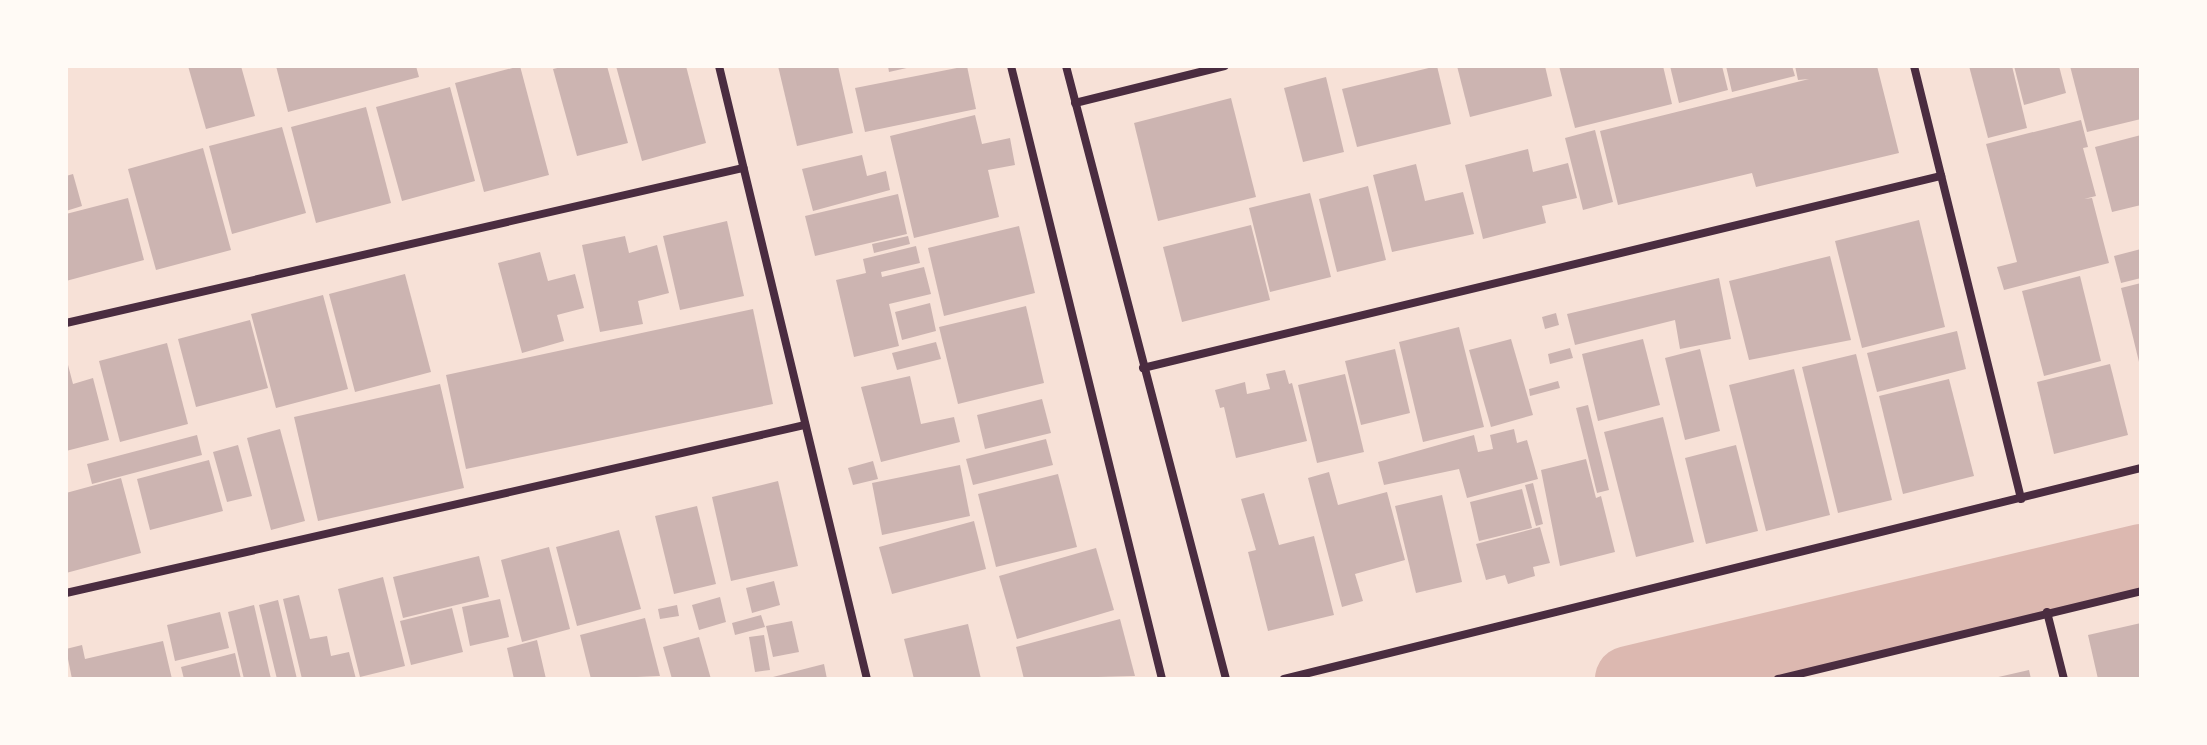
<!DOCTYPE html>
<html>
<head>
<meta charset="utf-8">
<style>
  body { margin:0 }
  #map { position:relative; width:2207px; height:745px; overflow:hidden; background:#f7e1d7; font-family:Rubik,sans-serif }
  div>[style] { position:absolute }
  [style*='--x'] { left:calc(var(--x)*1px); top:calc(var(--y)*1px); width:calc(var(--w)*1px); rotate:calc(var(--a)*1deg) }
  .river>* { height:66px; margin:-33px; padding:0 33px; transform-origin:33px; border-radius:33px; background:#dcb8b0 }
  .building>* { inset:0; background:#ccb4b1 }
  .minor>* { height:8px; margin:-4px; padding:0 4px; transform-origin:4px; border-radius:4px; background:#4a2c40 }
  span { translate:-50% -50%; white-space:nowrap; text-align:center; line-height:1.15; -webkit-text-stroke:7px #fffaf5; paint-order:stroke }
  .frame { position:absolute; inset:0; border:68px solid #fffaf5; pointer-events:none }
</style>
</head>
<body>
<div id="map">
  <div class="river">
    <div style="--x:1628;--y:679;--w:527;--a:-13.38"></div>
  </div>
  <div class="building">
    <div style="clip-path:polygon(188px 66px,241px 66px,255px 116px,206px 129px)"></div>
    <div style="clip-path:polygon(276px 66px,416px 66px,419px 77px,288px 112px)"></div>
    <div style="clip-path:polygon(520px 66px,549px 175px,484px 192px,455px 83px)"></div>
    <div style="clip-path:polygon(566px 66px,607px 66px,628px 143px,577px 156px,553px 69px)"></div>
    <div style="clip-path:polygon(616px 66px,686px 66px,706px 143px,642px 161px)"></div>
    <div style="clip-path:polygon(778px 66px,838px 66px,853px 133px,797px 146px)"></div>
    <div style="clip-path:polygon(888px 66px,910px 66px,911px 67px,889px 72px)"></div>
    <div style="clip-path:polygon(967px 66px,976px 109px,865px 132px,855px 88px)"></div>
    <div style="clip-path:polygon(1437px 66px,1451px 124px,1357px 147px,1342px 89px)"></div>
    <div style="clip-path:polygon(1457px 66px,1545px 66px,1552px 96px,1470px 117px)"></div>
    <div style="clip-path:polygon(1559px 66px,1663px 66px,1672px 104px,1575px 128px)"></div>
    <div style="clip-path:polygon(1670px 66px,1722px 66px,1728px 90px,1679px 103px)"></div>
    <div style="clip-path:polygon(1726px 66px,1792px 66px,1795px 76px,1732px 92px)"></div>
    <div style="clip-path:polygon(1795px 66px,1877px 66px,1899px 153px,1756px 187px,1752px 173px,1618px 205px,1600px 131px,1809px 79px,1798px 80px)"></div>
    <div style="clip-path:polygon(1969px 66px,2012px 66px,2027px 128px,1988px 138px)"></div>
    <div style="clip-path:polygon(2014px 66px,2059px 66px,2066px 93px,2024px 105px)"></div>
    <div style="clip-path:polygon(2070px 66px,2139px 66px,2141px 119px,2087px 132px)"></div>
    <div style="clip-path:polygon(1326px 77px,1344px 152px,1303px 162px,1284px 88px)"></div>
    <div style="clip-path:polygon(450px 87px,475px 181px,402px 201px,376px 107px)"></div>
    <div style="clip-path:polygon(1231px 98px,1256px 197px,1158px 221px,1134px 123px)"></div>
    <div style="clip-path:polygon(366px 107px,391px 203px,316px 223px,291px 127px)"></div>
    <div style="clip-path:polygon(975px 115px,982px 144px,1010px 138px,1015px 165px,988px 170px,999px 217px,914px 238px,890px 136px)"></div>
    <div style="clip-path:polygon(2081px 120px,2088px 147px,2083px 148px,2096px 196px,2084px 199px,2092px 198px,2109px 263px,2004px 290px,1997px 267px,2017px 262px,1986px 144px)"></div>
    <div style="clip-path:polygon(282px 127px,306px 213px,232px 234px,209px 146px)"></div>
    <div style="clip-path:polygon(1595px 130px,1613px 202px,1583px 210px,1565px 138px)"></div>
    <div style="clip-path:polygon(2141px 135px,2141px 205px,2112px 212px,2095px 147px)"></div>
    <div style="clip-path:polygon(203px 148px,231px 250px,156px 270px,128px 169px)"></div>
    <div style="clip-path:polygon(1528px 149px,1533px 172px,1568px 163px,1577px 198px,1542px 206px,1546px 223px,1483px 239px,1465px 165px)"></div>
    <div style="clip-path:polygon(862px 155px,867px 176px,886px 171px,890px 190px,813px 211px,802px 169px)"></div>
    <div style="clip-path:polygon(1416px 164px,1425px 201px,1463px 192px,1474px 234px,1392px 252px,1373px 175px)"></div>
    <div style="clip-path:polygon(73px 174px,82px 206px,66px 211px,66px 176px)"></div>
    <div style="clip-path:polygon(1368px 186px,1386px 260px,1337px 272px,1319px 199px)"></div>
    <div style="clip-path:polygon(1310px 193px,1331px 277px,1270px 292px,1249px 208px)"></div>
    <div style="clip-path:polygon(898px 194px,907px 234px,815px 256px,805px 216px)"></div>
    <div style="clip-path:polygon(128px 198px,144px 260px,66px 281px,66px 214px)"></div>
    <div style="clip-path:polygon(1919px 220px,1945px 327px,1862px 348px,1835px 241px)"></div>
    <div style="clip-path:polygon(727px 221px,744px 296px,680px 310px,663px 236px)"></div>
    <div style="clip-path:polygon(1251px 225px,1270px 300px,1182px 322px,1163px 247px)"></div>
    <div style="clip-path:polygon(1019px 226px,1035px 293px,944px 316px,928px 248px)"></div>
    <div style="clip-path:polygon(625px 236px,629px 253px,657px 245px,669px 293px,638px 301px,643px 324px,600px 332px,582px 245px)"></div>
    <div style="clip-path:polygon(908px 236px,910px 244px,874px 253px,872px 244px)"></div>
    <div style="clip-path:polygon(916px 246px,920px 263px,881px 272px,882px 277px,924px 267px,931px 294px,889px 304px,899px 346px,854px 357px,836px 280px,866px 273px,863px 259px)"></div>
    <div style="clip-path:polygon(2141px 249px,2141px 278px,2121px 283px,2114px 256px)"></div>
    <div style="clip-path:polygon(540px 252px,548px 281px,575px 274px,584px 308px,557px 315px,564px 341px,522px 353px,498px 263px)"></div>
    <div style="clip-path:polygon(1830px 256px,1851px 340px,1749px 360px,1729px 281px)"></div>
    <div style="clip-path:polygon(405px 274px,431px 372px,355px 392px,329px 294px)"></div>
    <div style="clip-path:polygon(2080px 276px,2101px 361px,2044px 376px,2022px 291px)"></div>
    <div style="clip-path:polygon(1719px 278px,1731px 339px,1680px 349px,1675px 320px,1575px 345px,1567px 314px)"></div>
    <div style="clip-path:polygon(2141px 283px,2141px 366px,2140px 366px,2121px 288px)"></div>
    <div style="clip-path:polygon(323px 295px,348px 389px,276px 408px,251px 314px)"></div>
    <div style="clip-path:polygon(930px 303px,936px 331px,902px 340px,895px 312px)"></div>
    <div style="clip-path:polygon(1026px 306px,1044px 383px,958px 404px,939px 327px)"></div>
    <div style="clip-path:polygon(753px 309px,773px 404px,466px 469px,446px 375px)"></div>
    <div style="clip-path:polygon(1556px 313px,1559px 325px,1545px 329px,1542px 317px)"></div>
    <div style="clip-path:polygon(250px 320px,268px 388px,196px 407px,178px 339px)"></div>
    <div style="clip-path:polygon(1459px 327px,1484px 427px,1423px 442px,1399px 342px)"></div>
    <div style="clip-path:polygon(1957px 331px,1966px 369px,1877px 392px,1867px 353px)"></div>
    <div style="clip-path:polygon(1511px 339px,1533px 415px,1491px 427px,1469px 350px)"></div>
    <div style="clip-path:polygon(1643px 339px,1660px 405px,1598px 421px,1582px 354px)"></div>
    <div style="clip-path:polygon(936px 342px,941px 359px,897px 370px,892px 353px)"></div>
    <div style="clip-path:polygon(167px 343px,188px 424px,120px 442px,99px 361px)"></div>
    <div style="clip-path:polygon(1570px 348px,1573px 358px,1550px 364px,1548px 354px)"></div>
    <div style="clip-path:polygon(1395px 349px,1410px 413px,1361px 425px,1345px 361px)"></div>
    <div style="clip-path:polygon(1700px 349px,1720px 431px,1685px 440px,1665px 358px)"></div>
    <div style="clip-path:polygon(1856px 354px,1892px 500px,1838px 513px,1802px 367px)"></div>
    <div style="clip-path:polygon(67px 361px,73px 384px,93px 378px,109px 440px,66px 451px)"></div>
    <div style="clip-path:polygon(2110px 364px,2128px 435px,2054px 454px,2037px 382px)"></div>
    <div style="clip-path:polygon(1794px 369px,1830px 515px,1766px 531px,1729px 385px)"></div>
    <div style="clip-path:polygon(1285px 370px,1289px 384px,1292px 383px,1307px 441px,1236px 458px,1224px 407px,1220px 408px,1215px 390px,1245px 382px,1247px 394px,1270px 389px,1266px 374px)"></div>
    <div style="clip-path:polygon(1345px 374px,1364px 452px,1317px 463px,1298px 385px)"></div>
    <div style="clip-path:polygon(910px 376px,921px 424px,954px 417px,960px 442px,881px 462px,861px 387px)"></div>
    <div style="clip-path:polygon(1949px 379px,1974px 476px,1903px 494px,1879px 396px)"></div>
    <div style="clip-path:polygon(1558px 381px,1560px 388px,1530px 396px,1529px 389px)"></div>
    <div style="clip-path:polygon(440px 384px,464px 488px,318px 521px,294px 417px)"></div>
    <div style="clip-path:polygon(1042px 399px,1051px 433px,985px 449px,977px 415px)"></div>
    <div style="clip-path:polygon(1588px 405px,1609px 490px,1597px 493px,1576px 408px)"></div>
    <div style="clip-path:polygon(1663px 417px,1694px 542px,1636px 557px,1604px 432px)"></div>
    <div style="clip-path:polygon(280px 429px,305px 521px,271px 530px,247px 438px)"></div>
    <div style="clip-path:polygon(1514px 429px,1517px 443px,1527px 440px,1538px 479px,1467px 498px,1459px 469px,1384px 485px,1378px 462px,1474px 435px,1478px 452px,1493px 449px,1490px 435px)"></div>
    <div style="clip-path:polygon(197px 435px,202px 455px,92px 484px,87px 464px)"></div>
    <div style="clip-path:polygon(1046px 439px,1053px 465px,973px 485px,966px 459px)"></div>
    <div style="clip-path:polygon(238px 445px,252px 496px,227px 502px,213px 452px)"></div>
    <div style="clip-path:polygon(1736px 445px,1758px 531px,1706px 544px,1685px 458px)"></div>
    <div style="clip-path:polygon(1586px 459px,1596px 498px,1601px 496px,1615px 552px,1560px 566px,1541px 470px)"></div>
    <div style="clip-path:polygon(209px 460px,223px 511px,150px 530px,137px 479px)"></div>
    <div style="clip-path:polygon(873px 461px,878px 479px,853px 485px,848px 468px)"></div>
    <div style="clip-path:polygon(960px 465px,970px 516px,882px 535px,872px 483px)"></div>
    <div style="clip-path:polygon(1329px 472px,1338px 505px,1387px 492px,1405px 560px,1355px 574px,1363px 601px,1342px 607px,1308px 478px)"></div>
    <div style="clip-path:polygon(1058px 474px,1077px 547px,996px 567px,978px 494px)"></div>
    <div style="clip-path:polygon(121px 478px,141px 553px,66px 573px,66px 493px)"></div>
    <div style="clip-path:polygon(778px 481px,798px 566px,731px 581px,712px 497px)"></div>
    <div style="clip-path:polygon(1533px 483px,1543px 524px,1536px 526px,1525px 485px)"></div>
    <div style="clip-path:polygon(1522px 489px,1532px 528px,1479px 541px,1470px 502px)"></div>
    <div style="clip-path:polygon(1264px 493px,1279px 545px,1314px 536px,1334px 615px,1268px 631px,1248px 552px,1256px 550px,1241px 499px)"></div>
    <div style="clip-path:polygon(1442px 495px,1462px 582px,1416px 593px,1395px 506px)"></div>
    <div style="clip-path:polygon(697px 506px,716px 584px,674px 594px,655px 516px)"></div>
    <div style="clip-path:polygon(974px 521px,986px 569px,892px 594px,879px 547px)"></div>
    <div style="clip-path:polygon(1540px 527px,1550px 563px,1533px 567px,1535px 576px,1508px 584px,1505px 575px,1486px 580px,1476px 544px)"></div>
    <div style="clip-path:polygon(619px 530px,641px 609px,577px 626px,556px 547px)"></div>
    <div style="clip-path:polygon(549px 547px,570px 629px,522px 642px,501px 560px)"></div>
    <div style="clip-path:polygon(1096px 548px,1114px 610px,1017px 639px,999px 576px)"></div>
    <div style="clip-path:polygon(479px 556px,489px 597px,403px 618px,393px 577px)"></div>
    <div style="clip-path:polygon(383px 577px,405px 666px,360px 677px,338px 589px)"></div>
    <div style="clip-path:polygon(774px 581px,780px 605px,752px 613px,746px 588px)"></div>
    <div style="clip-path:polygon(299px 595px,310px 639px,327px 636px,331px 656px,349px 652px,356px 679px,302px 679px,283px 599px)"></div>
    <div style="clip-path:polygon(720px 597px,726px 622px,699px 630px,692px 605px)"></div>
    <div style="clip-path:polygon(500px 599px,509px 637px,470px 646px,462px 607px)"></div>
    <div style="clip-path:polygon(278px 600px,297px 679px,277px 679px,259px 605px)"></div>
    <div style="clip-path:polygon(254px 605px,271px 679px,244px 679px,228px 612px)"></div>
    <div style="clip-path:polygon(677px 605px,679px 616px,660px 619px,658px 609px)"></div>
    <div style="clip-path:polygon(452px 608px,463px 652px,411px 665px,400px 621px)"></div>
    <div style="clip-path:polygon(220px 612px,229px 648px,175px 661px,167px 625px)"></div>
    <div style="clip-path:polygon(761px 615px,765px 627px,735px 635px,732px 623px)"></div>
    <div style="clip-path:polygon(645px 618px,660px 676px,591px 679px,580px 635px)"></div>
    <div style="clip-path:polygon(1120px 619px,1135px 676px,1024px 679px,1016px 647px)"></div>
    <div style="clip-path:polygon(792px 621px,799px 652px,773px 657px,766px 626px)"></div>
    <div style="clip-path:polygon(2141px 623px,2141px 677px,2098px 679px,2088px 635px)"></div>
    <div style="clip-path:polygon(968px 624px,981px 679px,914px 679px,904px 639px)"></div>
    <div style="clip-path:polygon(764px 635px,770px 670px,755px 672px,749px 637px)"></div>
    <div style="clip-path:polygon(699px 637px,711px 679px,672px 679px,663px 647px)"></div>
    <div style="clip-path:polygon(537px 640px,546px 679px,514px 679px,507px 648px)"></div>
    <div style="clip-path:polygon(163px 641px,172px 679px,72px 679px,66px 649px,82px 645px,85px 659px)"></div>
    <div style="clip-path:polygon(235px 653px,241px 679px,184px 679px,181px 667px)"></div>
    <div style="clip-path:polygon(824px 664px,827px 679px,769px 679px,769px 678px)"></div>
    <div style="clip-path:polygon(2029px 670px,2031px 679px,1994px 679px,1994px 678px)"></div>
  </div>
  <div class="minor">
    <div style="--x:719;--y:66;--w:631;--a:76.43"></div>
    <div style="--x:1011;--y:66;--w:631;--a:76.16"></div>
    <div style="--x:1066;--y:66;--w:634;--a:75.37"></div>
    <div style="--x:1914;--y:66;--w:446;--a:76.1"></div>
    <div style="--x:1075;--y:103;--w:154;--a:-13.9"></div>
    <div style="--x:66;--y:323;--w:695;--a:-12.9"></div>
    <div style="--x:1143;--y:368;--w:821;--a:-13.53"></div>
    <div style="--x:66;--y:593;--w:758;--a:-12.81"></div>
    <div style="--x:2047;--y:612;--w:69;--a:75.8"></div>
    <div style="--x:1284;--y:679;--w:883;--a:-13.83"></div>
    <div style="--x:1778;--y:679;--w:374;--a:-13.6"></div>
  </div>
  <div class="frame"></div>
</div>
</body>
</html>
